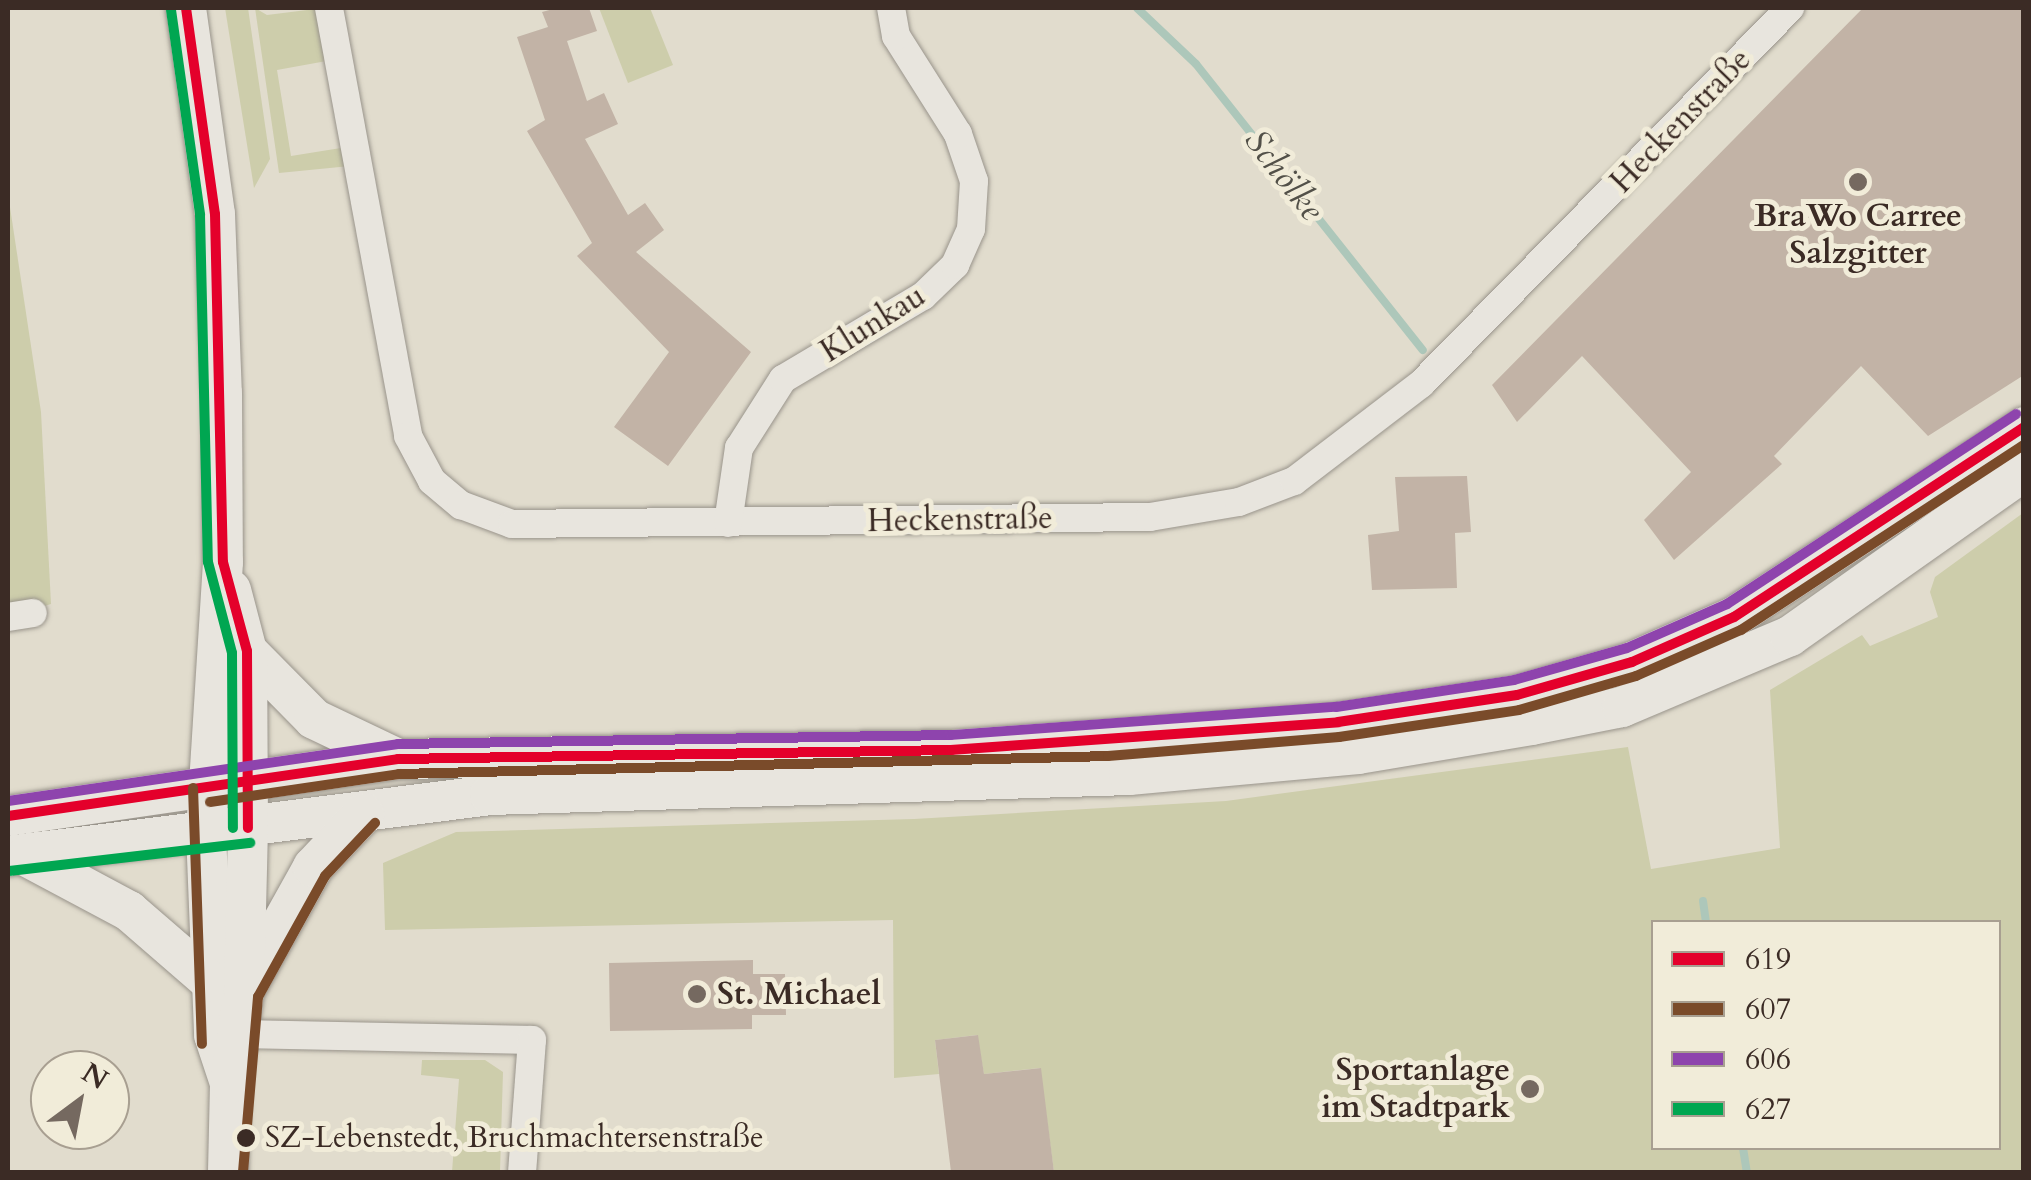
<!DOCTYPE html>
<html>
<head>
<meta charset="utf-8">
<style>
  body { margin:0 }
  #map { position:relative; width:2031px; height:1180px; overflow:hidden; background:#e1dccd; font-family:Cardo,serif }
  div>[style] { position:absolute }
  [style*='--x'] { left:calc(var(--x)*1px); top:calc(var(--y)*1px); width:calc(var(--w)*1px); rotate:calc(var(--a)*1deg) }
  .green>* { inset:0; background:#cdcdab }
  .stream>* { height:8px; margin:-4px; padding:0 4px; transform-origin:4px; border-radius:4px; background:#adc7ba }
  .building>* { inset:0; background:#c2b3a6 }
  .roads { filter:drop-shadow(0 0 2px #99948b) drop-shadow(0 0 2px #99948b) }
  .street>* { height:28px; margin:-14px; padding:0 14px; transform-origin:14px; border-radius:14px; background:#e8e5de }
  .secondary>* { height:40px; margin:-20px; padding:0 20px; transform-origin:20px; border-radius:20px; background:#e8e5de }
  .bus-1>* { height:10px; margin:-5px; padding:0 5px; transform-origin:5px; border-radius:5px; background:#e4002b }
  .bus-2>* { height:10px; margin:-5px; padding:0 5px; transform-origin:5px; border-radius:5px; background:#7a4b2a }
  .bus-3>* { height:10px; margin:-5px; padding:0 5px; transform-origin:5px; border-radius:5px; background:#8e44ad }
  .bus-4>* { height:10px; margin:-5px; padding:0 5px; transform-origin:5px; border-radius:5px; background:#00a651 }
  .dots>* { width:28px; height:28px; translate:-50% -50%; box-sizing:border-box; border:5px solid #f1ecd9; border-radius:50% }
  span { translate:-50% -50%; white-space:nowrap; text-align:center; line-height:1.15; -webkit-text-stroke:10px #f1ecd9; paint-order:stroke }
  .bus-label { font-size:30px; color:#3b2b25 }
  .left { translate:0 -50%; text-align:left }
  .street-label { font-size:32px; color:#3b2b25 }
  .poi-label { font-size:32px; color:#3b2b25; font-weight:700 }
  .right { translate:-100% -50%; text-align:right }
  .water-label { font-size:35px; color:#525048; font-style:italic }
  .frame { position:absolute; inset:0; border:10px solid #3b2b25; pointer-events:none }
  .legend { position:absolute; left:1651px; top:920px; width:350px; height:230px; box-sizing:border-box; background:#f1ecd9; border:2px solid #a89f91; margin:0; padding:12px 18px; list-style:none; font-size:30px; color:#3b2b25 }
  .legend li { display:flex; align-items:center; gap:20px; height:50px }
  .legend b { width:50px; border:2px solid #a89f91 }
  .north { position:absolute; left:30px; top:1050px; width:100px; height:100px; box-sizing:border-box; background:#f1ecd9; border:2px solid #a89f91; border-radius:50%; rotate:32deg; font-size:28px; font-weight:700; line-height:40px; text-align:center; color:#3b2b25 }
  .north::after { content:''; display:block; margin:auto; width:35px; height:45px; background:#756960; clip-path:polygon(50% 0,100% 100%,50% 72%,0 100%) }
</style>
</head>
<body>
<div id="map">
  <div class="green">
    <div style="clip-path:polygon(225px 8px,248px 8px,270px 159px,254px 188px)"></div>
    <div style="clip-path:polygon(255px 8px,267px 15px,323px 8px,332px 60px,277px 70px,291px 156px,347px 147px,350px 166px,279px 173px)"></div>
    <div style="clip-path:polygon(599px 8px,650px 8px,673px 65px,628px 83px)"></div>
    <div style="clip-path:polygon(8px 194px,41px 412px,51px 604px,8px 617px)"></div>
    <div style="clip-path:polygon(evenodd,2023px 513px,2023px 1172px,1054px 1172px,1040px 1068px,984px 1074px,977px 1035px,935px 1040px,939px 1074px,894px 1078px,893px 920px,385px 930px,383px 863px,456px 832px,914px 819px,1226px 801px,1628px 747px,1651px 869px,1780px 848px,1770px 690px,1862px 635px,1870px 646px,1938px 617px,1930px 592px,1935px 577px,2023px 513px,1654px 922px,1998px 922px,1998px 1148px,1654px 1148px,1654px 922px)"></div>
    <div style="clip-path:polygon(422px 1060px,485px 1060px,503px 1072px,500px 1172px,452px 1172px,459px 1079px,421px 1075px)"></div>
  </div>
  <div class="stream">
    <div style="--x:1137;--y:8;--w:81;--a:43.5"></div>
    <div style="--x:1196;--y:64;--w:365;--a:51.6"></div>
    <div style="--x:1703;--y:901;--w:21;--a:82"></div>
    <div style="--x:1743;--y:1148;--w:24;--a:81"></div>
  </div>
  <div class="building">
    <div style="clip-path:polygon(557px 8px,589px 8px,597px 31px,567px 41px,587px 101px,604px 93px,618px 124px,585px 139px,628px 215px,645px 203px,664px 230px,636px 252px,751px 352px,668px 466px,614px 427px,669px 352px,577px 256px,592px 243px,527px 131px,545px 120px,517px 37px,548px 27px,542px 12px)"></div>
    <div style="clip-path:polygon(1863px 8px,2024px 8px,2024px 375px,1928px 436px,1861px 366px,1774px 456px,1782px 464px,1674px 560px,1644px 520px,1691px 472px,1582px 356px,1517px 422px,1492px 385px)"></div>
    <div style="clip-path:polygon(1467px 476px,1471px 532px,1455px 533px,1457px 588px,1372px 590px,1368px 535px,1399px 531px,1395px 477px)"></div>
    <div style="clip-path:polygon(753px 960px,753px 974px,785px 974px,786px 1015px,752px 1015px,752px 1029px,610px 1031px,609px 963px)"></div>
    <div style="clip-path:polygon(978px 1035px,984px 1074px,1041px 1068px,1054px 1172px,951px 1172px,935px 1040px)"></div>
  </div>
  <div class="roads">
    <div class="street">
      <div style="--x:329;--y:8;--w:435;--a:79.5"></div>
      <div style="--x:408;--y:436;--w:51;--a:61.9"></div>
      <div style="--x:432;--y:481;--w:38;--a:40"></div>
      <div style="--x:461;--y:505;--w:54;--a:20.4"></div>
      <div style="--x:512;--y:524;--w:638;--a:-0.63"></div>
      <div style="--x:1150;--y:517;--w:90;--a:-9.6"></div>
      <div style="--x:1239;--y:502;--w:59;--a:-20.9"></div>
      <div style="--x:1294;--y:481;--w:160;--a:-37.4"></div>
      <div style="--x:1421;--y:384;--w:527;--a:-45.54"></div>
      <div style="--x:728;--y:523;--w:76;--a:-81.7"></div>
      <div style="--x:739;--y:448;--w:82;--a:-57.5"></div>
      <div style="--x:783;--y:379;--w:163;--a:-30.7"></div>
      <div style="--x:923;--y:296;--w:45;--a:-44.1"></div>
      <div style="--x:955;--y:265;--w:39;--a:-66"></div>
      <div style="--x:971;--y:229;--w:48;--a:-86.4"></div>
      <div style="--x:974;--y:181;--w:50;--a:-108.8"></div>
      <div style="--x:958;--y:134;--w:116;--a:-122.3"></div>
      <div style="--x:896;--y:36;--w:28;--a:-100"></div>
      <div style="--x:8;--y:617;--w:25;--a:-9"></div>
      <div style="--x:242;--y:1034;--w:290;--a:1.2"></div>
      <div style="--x:532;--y:1040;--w:132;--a:94.3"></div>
    </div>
    <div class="secondary">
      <div style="--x:186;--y:8;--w:208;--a:82"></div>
      <div style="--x:215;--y:214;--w:179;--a:87.8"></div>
      <div style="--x:222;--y:393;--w:169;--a:89.7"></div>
      <div style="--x:223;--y:562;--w:271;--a:93.6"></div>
      <div style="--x:206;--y:832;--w:203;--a:87.7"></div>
      <div style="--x:214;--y:1035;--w:51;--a:71.6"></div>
      <div style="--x:247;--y:651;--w:95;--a:45.4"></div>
      <div style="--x:314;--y:719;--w:93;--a:25.5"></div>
      <div style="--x:8;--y:816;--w:394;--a:-8.3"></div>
      <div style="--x:398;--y:759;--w:554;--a:-0.93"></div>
      <div style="--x:952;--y:750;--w:387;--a:-4.1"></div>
      <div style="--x:1338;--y:722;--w:181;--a:-8.6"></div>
      <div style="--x:1517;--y:695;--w:120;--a:-16"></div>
      <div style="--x:1632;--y:662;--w:111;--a:-23.8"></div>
      <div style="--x:1734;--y:617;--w:347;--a:-33.2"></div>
      <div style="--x:8;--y:856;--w:486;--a:-7.2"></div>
      <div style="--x:490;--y:795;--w:639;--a:-1.79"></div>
      <div style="--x:1129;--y:775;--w:230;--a:-5.2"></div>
      <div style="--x:1358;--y:754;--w:176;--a:-9.5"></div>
      <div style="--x:1532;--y:725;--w:92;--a:-11.3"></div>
      <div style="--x:1622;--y:707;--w:182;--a:-22.9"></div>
      <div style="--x:1790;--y:636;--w:286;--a:-35.2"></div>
      <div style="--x:26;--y:856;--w:117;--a:28.1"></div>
      <div style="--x:129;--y:911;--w:108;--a:40.9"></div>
      <div style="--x:248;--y:984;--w:134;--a:-60.9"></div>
      <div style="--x:313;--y:867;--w:74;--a:-46.6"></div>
      <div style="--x:228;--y:1172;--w:89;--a:-88.7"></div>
      <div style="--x:230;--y:1083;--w:92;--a:-81.3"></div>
      <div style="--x:244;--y:992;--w:164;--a:-88.6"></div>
      <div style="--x:248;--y:828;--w:177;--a:-90.3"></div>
      <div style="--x:247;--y:651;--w:63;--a:-104.7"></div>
    </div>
  </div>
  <div class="bus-1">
    <div style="--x:186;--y:8;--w:208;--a:82"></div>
    <div style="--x:215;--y:214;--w:348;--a:88.7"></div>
    <div style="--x:223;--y:562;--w:92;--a:74.9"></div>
    <div style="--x:247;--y:651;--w:177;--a:89.7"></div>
    <div style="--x:8;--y:816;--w:394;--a:-8.3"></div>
    <div style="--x:398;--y:759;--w:554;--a:-0.93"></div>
    <div style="--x:952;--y:750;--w:387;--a:-4.1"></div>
    <div style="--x:1338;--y:722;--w:181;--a:-8.6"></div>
    <div style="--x:1517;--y:695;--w:120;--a:-16"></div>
    <div style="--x:1632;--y:662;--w:111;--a:-23.8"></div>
    <div style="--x:1734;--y:617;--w:347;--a:-33.2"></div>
  </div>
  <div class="bus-2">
    <div style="--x:193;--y:788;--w:256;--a:88"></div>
    <div style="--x:210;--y:802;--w:191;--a:-8.4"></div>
    <div style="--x:399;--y:774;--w:709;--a:-1.45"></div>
    <div style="--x:1108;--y:756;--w:232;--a:-4.7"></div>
    <div style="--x:1339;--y:737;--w:182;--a:-8.5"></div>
    <div style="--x:1519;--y:710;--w:122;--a:-16.2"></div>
    <div style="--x:1636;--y:676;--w:115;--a:-23.7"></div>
    <div style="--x:1741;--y:630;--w:338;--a:-33.2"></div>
    <div style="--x:243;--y:1172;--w:176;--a:-85.1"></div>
    <div style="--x:258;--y:997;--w:138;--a:-61"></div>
    <div style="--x:325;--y:876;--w:73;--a:-46.7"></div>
  </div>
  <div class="bus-3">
    <div style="--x:8;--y:801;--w:394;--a:-8.3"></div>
    <div style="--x:398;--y:744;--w:553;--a:-0.93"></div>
    <div style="--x:951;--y:735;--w:386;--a:-4.2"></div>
    <div style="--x:1336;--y:707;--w:180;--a:-8.6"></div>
    <div style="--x:1514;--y:680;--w:117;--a:-15.8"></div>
    <div style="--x:1627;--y:648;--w:109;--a:-23.7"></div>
    <div style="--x:1727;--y:604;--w:346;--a:-33.3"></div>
  </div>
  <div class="bus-4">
    <div style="--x:171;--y:10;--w:207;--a:81.9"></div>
    <div style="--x:200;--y:215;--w:347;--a:88.7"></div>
    <div style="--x:208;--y:562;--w:94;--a:75.2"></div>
    <div style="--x:232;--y:653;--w:175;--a:89.7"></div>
    <div style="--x:10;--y:871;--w:242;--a:-6.7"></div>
  </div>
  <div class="dots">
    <div style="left:1858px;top:182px;background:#756960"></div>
    <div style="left:697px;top:994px;background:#756960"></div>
    <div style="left:1530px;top:1089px;background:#756960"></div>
    <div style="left:246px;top:1138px;background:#3b2b25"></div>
  </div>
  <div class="bus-label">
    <span class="left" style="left:265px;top:1138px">SZ-Lebenstedt, Bruchmachtersenstraße</span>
  </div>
  <div class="street-label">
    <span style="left:1681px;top:121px;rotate:-46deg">Heckenstraße</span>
    <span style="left:873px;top:324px;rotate:-32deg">Klunkau</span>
    <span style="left:960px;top:520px;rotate:-1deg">Heckenstraße</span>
  </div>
  <div class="poi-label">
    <span style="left:1858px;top:235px">BraWo Carree<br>Salzgitter</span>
    <span class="left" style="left:717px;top:994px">St. Michael</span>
    <span class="right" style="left:1510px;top:1089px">Sportanlage<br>im Stadtpark</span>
  </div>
  <div class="water-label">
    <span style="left:1284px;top:175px;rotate:52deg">Schölke</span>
  </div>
  <div class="frame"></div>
  <ul class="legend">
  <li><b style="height:12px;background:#e4002b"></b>619</li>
  <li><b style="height:12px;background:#7a4b2a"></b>607</li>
  <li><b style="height:12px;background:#8e44ad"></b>606</li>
  <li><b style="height:12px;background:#00a651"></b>627</li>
  </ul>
  <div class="north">N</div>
</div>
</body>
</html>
